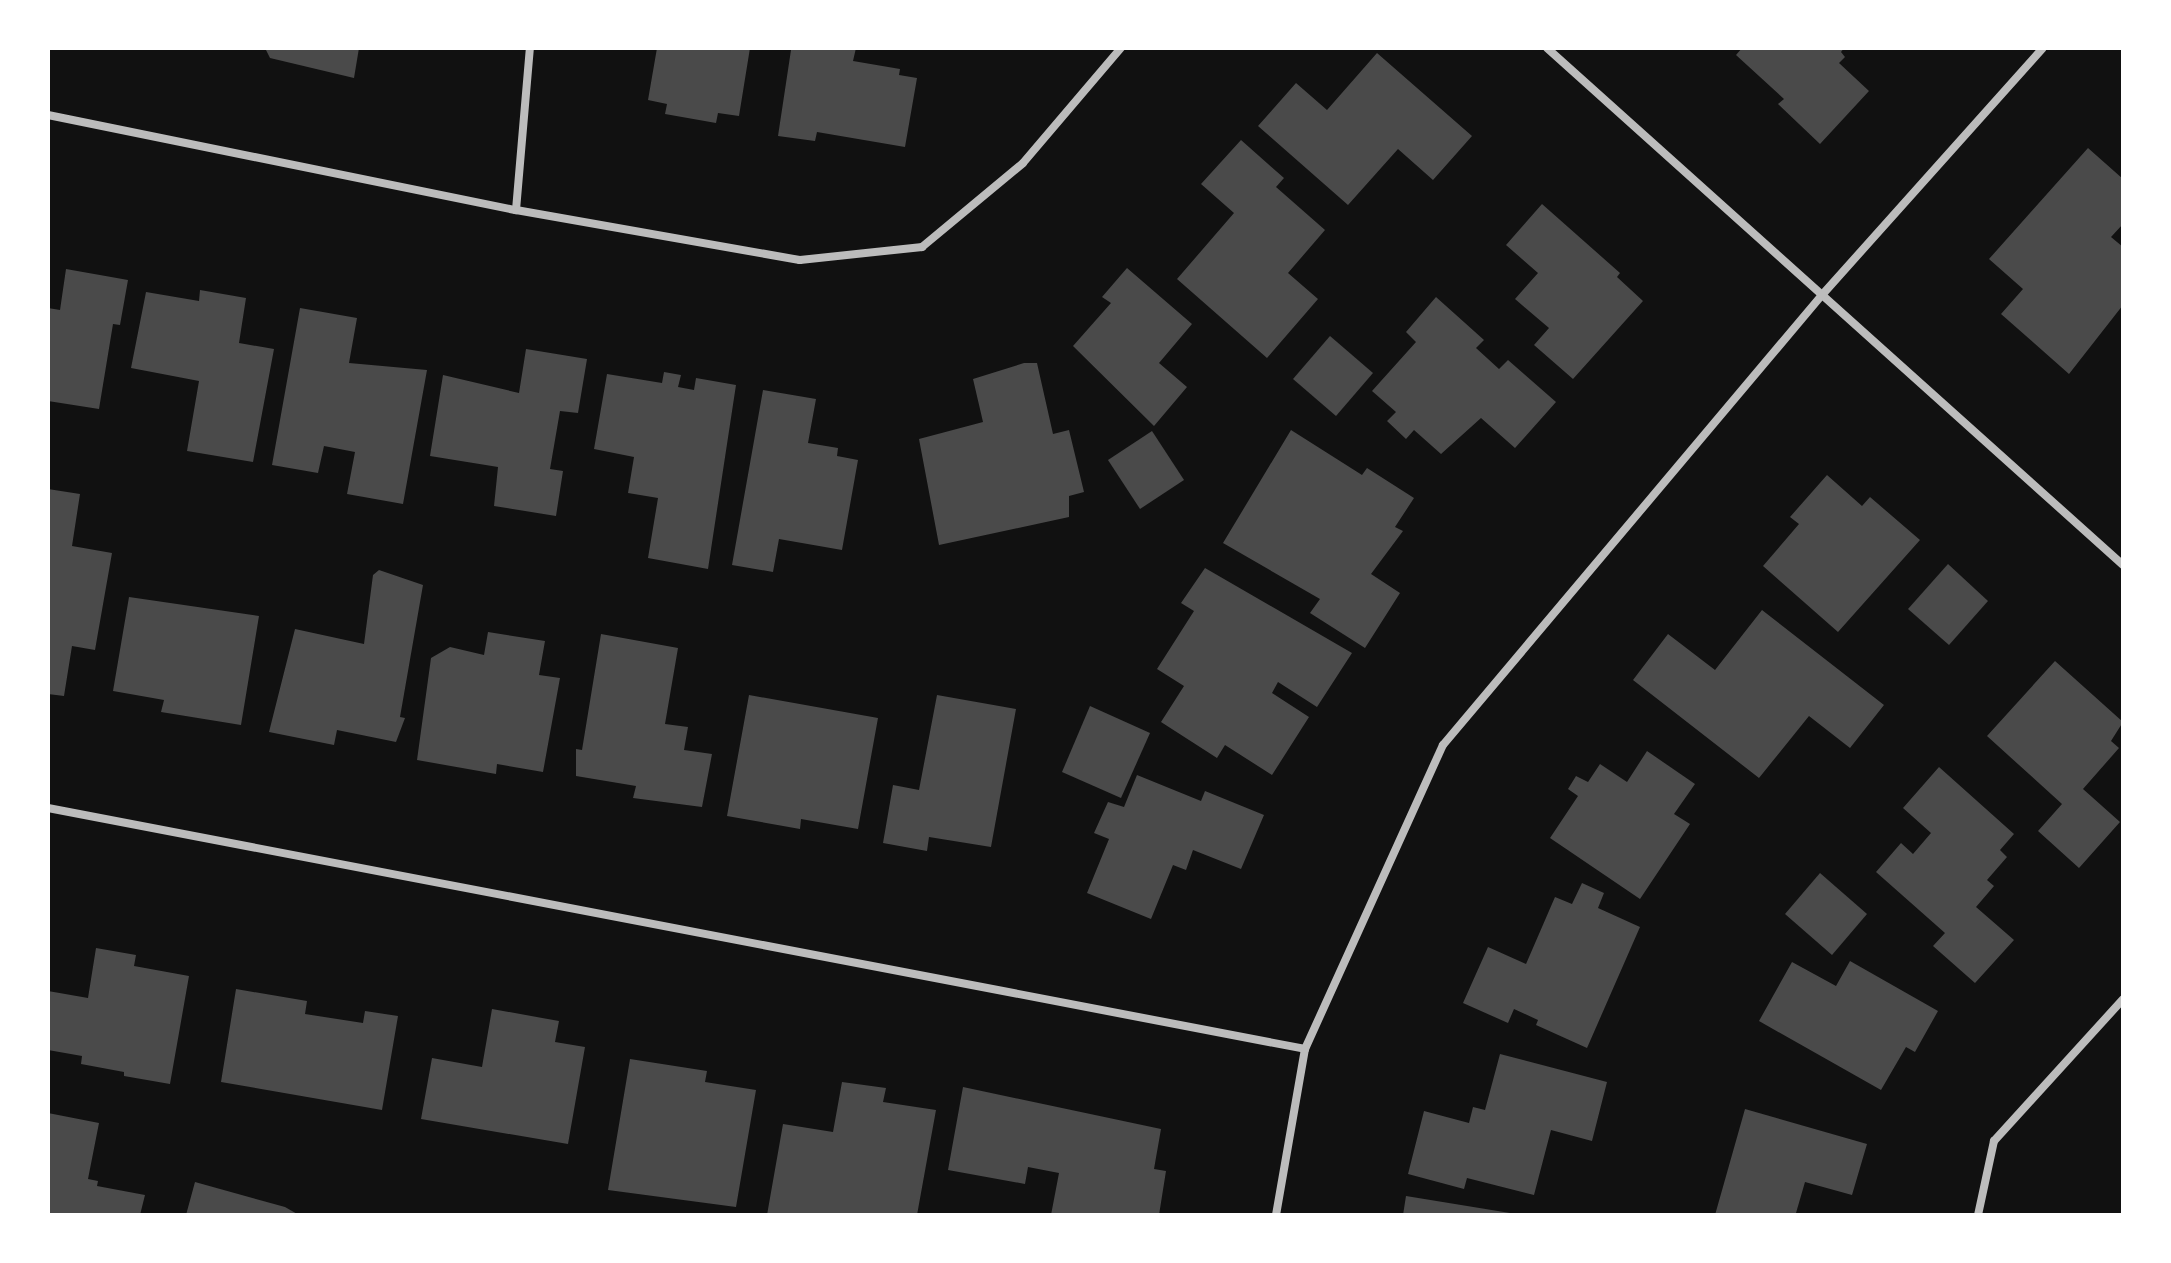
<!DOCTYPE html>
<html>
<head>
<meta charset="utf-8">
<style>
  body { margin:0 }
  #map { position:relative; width:2171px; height:1263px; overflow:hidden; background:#111; font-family:"Public Sans",sans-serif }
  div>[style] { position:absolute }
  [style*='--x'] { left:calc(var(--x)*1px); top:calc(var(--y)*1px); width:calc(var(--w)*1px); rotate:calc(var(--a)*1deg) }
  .building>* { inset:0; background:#4a4a4a }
  .minor>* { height:8px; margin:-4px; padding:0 4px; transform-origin:4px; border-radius:4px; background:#bcbcbc }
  span { translate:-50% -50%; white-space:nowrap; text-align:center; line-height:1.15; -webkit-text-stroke:8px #fff; paint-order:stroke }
  .frame { position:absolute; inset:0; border:50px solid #fff; pointer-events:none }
</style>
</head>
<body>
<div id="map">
  <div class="building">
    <div style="clip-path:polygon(265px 48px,359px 48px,354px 78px,270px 58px)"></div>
    <div style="clip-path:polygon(657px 48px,750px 48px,739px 116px,718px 113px,716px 123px,665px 114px,667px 104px,648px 100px)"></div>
    <div style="clip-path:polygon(799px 48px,856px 48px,853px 61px,900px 69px,899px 75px,917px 78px,905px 147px,817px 132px,815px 141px,778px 136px,791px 50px)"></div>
    <div style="clip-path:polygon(1742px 48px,1844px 48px,1841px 52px,1845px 57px,1839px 63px,1869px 91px,1820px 144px,1778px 104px,1784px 99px,1736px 55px)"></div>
    <div style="clip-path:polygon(1377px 53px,1472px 136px,1433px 180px,1398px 149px,1348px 205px,1258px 126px,1296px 83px,1327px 110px)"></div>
    <div style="clip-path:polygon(1241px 140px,1284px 178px,1276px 187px,1325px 230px,1288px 273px,1318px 299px,1267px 358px,1177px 279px,1234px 213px,1201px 184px)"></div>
    <div style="clip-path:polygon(2088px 148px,2123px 179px,2123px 224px,2111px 237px,2123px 247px,2123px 305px,2069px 374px,2001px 314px,2023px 289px,1989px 259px)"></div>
    <div style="clip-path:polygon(1542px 204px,1620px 273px,1617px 277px,1643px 301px,1573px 379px,1534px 345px,1549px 328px,1515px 299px,1538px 273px,1506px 245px)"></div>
    <div style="clip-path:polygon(1127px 268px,1192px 324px,1159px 363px,1187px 387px,1154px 426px,1073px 346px,1111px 303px,1102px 297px)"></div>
    <div style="clip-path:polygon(66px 269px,128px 280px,120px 325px,113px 324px,99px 409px,48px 401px,48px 308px,60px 310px)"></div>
    <div style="clip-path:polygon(200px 290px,246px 298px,239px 343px,274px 349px,253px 462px,187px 451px,199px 381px,131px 368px,146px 292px,199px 301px)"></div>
    <div style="clip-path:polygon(1436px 297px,1484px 340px,1476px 348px,1499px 369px,1508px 360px,1556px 402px,1515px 448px,1481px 418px,1441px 454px,1414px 430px,1406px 439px,1387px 421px,1396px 412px,1372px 391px,1416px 342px,1406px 332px)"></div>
    <div style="clip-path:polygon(300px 308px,357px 318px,349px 363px,427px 370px,403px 504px,347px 494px,355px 452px,324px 446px,318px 473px,272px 465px)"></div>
    <div style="clip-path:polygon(1330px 336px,1373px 373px,1336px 416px,1293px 379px)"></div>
    <div style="clip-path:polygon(526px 349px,587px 359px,578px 413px,560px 411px,550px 469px,563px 471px,556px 516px,494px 506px,498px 467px,430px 456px,443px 375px,519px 393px)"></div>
    <div style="clip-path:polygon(1024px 363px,1037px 363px,1053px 434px,1069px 430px,1084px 492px,1069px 496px,1069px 517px,939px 545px,919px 439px,983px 422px,973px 379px)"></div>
    <div style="clip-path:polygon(664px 372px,681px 375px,678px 387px,694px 390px,696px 378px,736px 385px,708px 569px,648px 558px,658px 498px,628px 493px,634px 457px,594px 449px,607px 374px,662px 383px)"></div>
    <div style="clip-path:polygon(763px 390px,816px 399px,808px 443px,838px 448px,837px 456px,858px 460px,842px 550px,779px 539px,773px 572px,732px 565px)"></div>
    <div style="clip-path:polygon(1291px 430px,1362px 475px,1367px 468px,1414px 498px,1395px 527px,1403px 531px,1371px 574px,1400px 593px,1365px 648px,1310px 613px,1320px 599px,1223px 543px)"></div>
    <div style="clip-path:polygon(1152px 431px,1184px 480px,1140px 509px,1108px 460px)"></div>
    <div style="clip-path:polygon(1827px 475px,1862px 506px,1870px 497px,1920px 540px,1838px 632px,1763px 566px,1799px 524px,1790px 517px)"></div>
    <div style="clip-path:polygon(48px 489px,80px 494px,72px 546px,112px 553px,95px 650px,72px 646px,64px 696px,48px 694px)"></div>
    <div style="clip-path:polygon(1948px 564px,1988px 601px,1949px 645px,1908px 609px)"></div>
    <div style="clip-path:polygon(1205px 568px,1352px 653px,1317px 707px,1278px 682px,1272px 693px,1309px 717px,1272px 775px,1225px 745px,1217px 758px,1161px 722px,1184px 686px,1157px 669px,1194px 611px,1181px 603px)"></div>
    <div style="clip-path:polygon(379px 570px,423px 585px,400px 717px,405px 718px,396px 742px,337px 730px,334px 745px,269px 732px,295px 629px,364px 644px,373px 575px)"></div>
    <div style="clip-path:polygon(129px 597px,259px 616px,241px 725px,161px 712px,164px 700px,113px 691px)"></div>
    <div style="clip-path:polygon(1762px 610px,1884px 705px,1850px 748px,1809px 716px,1759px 778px,1633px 680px,1668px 634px,1715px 670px)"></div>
    <div style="clip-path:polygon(488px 632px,545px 641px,539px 675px,560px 678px,543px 772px,497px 764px,496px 774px,417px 760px,431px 658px,450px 647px,484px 655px)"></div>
    <div style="clip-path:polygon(601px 634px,678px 648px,665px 724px,688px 727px,684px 750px,712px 754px,702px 807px,633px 798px,636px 786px,576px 776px,576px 749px,582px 750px)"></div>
    <div style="clip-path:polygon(2055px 661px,2123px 722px,2111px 741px,2119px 748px,2083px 789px,2120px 822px,2079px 868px,2038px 831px,2062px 804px,1987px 736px)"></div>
    <div style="clip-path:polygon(749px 695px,878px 718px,858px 829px,801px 819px,800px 829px,727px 816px)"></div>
    <div style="clip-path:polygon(937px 695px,1016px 709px,991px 847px,929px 837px,927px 851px,883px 843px,893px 785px,919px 790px)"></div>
    <div style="clip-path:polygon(1090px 706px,1150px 733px,1121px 798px,1062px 772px)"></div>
    <div style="clip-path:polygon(1647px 751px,1695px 784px,1674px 814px,1690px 824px,1640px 899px,1550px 838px,1578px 796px,1568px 789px,1576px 776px,1588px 782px,1600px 764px,1627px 782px)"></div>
    <div style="clip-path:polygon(1939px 767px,2014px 834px,2000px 850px,2007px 857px,1987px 880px,1994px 886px,1976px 907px,2014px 940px,1975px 983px,1933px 946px,1945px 933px,1876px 872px,1901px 843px,1913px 854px,1931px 833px,1903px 808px)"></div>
    <div style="clip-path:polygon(1137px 775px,1201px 801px,1205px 791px,1264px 815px,1241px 869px,1193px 850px,1186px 870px,1173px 865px,1151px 919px,1087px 893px,1109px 839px,1094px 833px,1108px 802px,1124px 807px)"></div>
    <div style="clip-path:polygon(1820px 873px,1867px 914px,1832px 955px,1785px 914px)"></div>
    <div style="clip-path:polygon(1582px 883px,1604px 893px,1598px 908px,1640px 927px,1587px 1048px,1536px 1025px,1538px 1020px,1514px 1009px,1508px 1023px,1463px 1003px,1488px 947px,1526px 964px,1555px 897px,1572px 904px)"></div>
    <div style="clip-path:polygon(96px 948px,136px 955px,134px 966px,189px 976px,170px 1084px,124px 1076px,124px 1072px,81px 1064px,82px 1056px,48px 1050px,48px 991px,88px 998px)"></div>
    <div style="clip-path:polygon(1850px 961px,1938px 1011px,1915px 1052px,1906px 1047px,1881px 1090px,1759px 1021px,1792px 962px,1836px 986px)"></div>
    <div style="clip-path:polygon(236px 989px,307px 1001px,305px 1014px,363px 1023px,365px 1011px,398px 1016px,382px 1110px,221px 1082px)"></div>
    <div style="clip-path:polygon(492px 1009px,559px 1021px,555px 1042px,585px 1047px,568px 1144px,421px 1119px,432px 1058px,482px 1067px)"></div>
    <div style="clip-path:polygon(1500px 1054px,1607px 1082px,1592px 1141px,1551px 1130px,1534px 1195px,1467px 1178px,1464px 1189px,1408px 1174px,1424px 1111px,1469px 1123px,1473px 1107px,1485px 1110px)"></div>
    <div style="clip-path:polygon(630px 1059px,707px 1071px,705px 1082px,756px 1090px,736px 1207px,608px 1190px)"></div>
    <div style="clip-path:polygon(842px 1082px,886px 1088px,883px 1102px,936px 1110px,917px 1215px,767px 1215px,783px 1124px,833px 1132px)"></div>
    <div style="clip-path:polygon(963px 1087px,1161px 1129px,1154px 1169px,1166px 1171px,1159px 1215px,1051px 1215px,1059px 1173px,1028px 1167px,1025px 1184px,948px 1170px)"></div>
    <div style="clip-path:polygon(1745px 1109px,1867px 1144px,1852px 1195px,1805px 1182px,1796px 1213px,1715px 1215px)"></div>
    <div style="clip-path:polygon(48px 1113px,99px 1123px,88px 1179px,98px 1181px,97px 1186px,145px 1195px,140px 1215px,48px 1215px)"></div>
    <div style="clip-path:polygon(195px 1182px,285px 1207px,299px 1215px,186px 1215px)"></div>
    <div style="clip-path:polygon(1406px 1196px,1510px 1213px,1510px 1215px,1403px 1215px)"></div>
  </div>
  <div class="minor">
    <div style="--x:1547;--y:48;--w:774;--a:41.91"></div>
    <div style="--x:48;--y:115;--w:478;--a:11.5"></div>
    <div style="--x:516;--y:210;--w:288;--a:10"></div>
    <div style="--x:800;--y:260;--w:123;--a:-6.1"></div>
    <div style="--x:922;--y:247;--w:131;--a:-39.7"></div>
    <div style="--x:1023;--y:163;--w:151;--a:-49.6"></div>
    <div style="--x:516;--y:210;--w:163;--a:-85.1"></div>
    <div style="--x:48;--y:808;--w:1280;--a:10.85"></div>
    <div style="--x:1276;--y:1215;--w:169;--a:-80.1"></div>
    <div style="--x:1305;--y:1049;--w:334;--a:-65.6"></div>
    <div style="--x:1443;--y:745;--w:588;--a:-49.9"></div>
    <div style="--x:1822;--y:295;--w:331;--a:-48.2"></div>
    <div style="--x:1978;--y:1215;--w:76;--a:-77.8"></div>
    <div style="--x:1994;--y:1141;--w:192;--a:-47.7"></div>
  </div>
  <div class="frame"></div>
</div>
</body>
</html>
